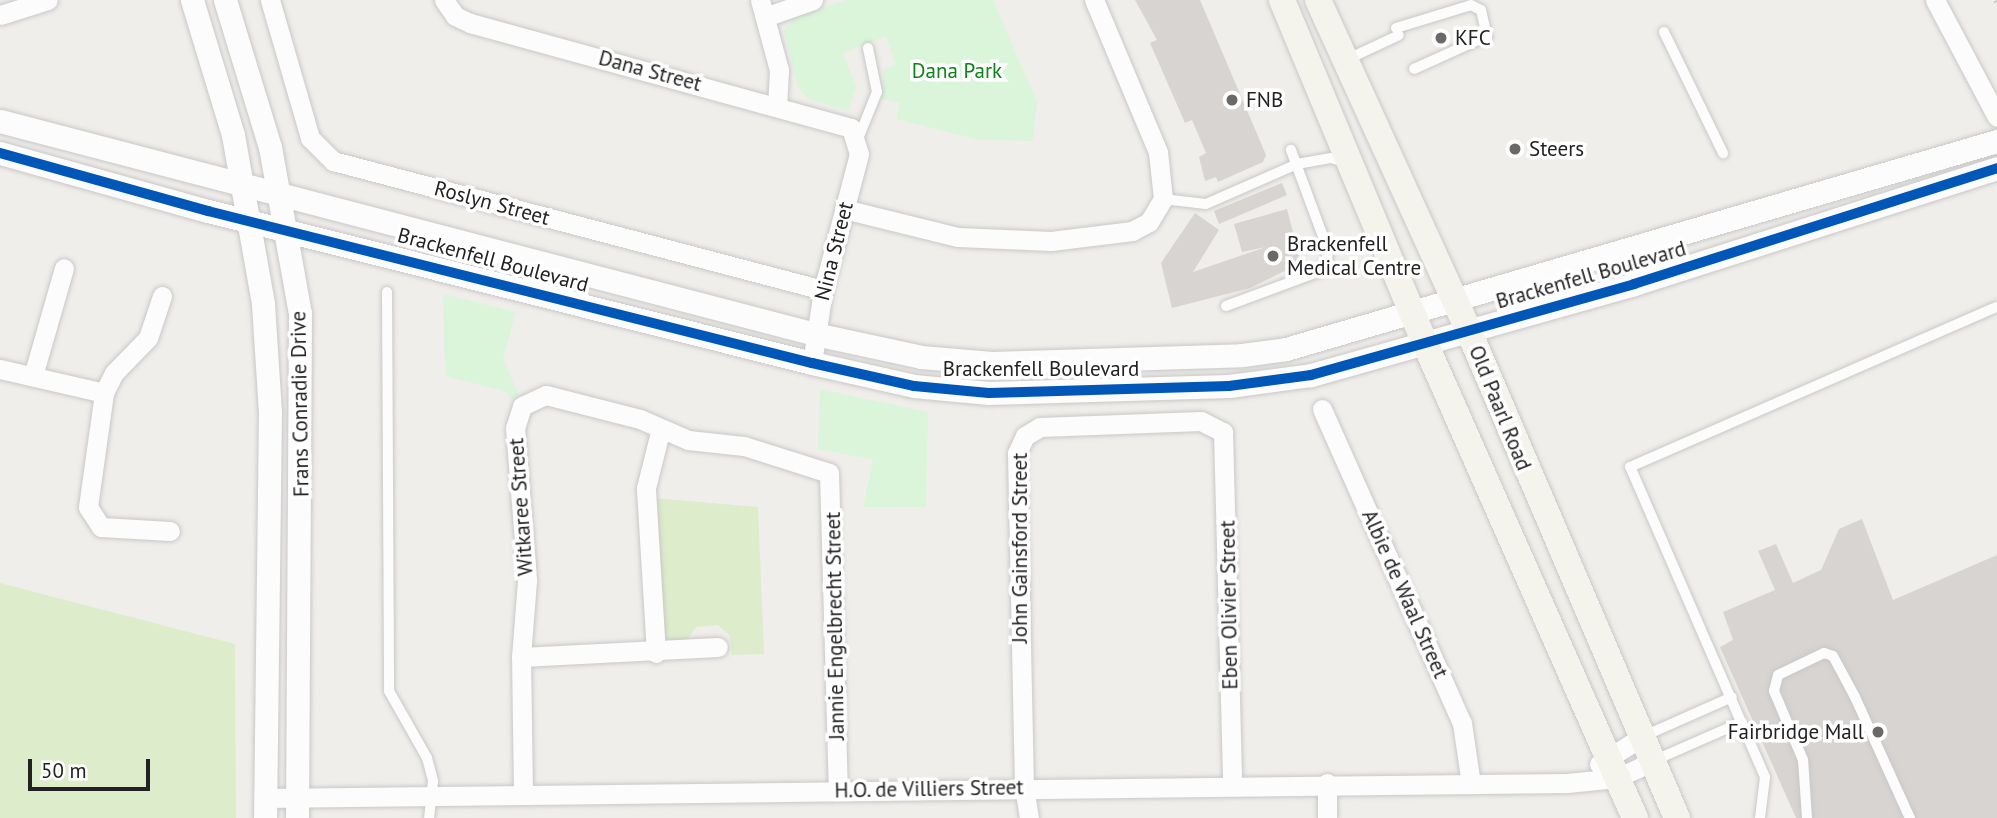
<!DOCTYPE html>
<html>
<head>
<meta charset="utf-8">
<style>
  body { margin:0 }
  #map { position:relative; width:1997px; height:818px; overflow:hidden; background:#f0eeeb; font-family:"PT Sans",sans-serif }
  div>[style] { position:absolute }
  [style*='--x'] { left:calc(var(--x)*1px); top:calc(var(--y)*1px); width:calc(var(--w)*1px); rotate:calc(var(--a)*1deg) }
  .grass>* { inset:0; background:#ddeccb }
  .park>* { inset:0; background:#daf5da }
  .building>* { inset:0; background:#d7d4d2 }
  .roads { filter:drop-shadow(0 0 2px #c9c8c7) drop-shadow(0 0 2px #c9c8c7) }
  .service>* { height:10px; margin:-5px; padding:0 5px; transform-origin:5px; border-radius:5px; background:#fdfcfc }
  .minor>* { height:19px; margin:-9.5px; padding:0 9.5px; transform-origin:9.5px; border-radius:9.5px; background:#fdfcfc }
  .tertiary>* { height:23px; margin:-11.5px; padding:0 11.5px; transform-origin:11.5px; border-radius:11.5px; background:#fdfcfc }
  .secondary>* { height:26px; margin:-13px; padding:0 13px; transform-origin:13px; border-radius:13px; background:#f4f4ed }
  .rail>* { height:5px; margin-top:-2.5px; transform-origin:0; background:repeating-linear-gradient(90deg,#ccc 0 14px,transparent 0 28px) }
  .cycleway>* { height:10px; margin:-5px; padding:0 5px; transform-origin:5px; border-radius:5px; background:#0057b8 }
  .dots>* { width:19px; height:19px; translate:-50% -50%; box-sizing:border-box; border:4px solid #fff; border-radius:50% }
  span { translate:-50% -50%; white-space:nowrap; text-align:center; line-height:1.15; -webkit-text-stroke:7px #fff; paint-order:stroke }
  .poi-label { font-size:21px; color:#222 }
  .left { translate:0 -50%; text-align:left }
  .right { translate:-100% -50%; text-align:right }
  .street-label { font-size:21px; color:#222 }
  .park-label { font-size:21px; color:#0c8416 }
  .scale { position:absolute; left:28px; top:759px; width:122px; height:32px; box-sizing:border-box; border:4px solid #222; border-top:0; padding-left:9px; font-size:21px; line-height:24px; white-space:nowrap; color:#222; -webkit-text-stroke:5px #fff; paint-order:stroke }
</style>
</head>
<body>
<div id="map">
  <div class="grass">
    <div style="clip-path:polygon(654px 498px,758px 507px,764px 654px,732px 655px,730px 636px,718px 625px,696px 627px,686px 641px,663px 641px)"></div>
    <div style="clip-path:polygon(0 583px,235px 644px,236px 818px,0 818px)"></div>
  </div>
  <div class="park">
    <div style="clip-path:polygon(846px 0,993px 0,1037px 102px,1033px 141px,979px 140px,896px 119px,900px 103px,882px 99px,883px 69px,896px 65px,886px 36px,843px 53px,856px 87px,848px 111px,808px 99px,798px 87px,784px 30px,795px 17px)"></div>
    <div style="clip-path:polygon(443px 294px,516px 312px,503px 359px,519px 395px,512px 400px,507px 392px,445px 376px)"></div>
    <div style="clip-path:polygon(820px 389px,928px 412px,926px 507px,863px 507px,873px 460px,818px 449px)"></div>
  </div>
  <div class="building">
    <div style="clip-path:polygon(1135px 0,1200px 0,1266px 155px,1263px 162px,1218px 182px,1216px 177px,1205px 181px,1199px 157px,1206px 153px,1192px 120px,1185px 123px,1150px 43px,1157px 40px)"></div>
    <div style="clip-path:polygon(1282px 183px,1287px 195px,1219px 224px,1214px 211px)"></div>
    <div style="clip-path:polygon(1287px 209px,1301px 263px,1250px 288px,1172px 308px,1161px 263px,1195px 213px,1219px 230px,1193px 272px,1266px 247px,1242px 252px,1234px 224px)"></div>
    <div style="clip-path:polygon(1862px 519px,1893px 600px,1997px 555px,1997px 818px,1796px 818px,1720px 647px,1733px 640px,1723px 612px,1775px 590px,1758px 551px,1776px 544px,1793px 583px,1821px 570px,1839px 529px)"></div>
  </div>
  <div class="roads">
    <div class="service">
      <div style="--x:1396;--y:28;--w:78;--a:-17"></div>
      <div style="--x:1471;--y:5;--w:11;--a:27"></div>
      <div style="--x:1481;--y:10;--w:27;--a:77"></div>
      <div style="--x:1487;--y:36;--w:80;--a:155.7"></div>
      <div style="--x:1664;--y:32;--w:135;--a:64"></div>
      <div style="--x:1348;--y:59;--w:56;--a:-25.2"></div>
      <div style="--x:858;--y:139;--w:51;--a:-68"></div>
      <div style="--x:877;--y:92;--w:45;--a:-101.6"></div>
      <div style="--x:1163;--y:199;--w:43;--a:6.6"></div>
      <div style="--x:1206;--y:204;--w:99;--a:-23.7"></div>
      <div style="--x:1297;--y:164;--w:35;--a:-10"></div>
      <div style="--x:1331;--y:158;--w:15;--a:16"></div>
      <div style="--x:387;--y:292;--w:399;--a:89.7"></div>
      <div style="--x:389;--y:691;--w:77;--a:60.4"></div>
      <div style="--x:427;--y:758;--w:24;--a:75"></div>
      <div style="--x:433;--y:781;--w:37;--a:96"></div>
      <div style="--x:1226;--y:306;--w:107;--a:-20.3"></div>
      <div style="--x:1326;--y:269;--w:19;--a:-84"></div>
      <div style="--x:1328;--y:250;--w:107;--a:-110.3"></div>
      <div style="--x:1644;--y:736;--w:96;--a:-23.9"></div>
      <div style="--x:1653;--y:761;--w:97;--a:-23.7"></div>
      <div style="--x:1760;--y:818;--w:41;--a:-83"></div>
      <div style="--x:1765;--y:777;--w:338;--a:-113.5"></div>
      <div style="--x:1630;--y:467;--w:400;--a:-23.6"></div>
      <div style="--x:1807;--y:818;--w:58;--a:-93.9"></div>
      <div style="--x:1803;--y:760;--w:75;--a:-112.8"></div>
      <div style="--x:1774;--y:691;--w:16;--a:-76"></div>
      <div style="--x:1778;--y:675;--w:51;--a:-25.6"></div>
      <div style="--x:1824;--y:653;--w:9;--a:18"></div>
      <div style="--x:1833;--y:656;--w:47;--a:61.8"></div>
      <div style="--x:1855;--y:697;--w:133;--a:65.6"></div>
    </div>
    <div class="minor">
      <div style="--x:270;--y:0;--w:144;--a:73.8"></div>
      <div style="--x:310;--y:138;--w:33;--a:45"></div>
      <div style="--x:333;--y:161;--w:507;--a:14.75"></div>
      <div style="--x:444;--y:0;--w:19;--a:55"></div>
      <div style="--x:455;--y:16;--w:17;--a:25"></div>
      <div style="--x:470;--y:23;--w:395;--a:15.4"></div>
      <div style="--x:851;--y:128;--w:27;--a:73"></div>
      <div style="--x:859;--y:154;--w:141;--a:104.8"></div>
      <div style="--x:823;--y:290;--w:74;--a:98.6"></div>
      <div style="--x:760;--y:0;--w:73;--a:74.8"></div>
      <div style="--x:779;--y:70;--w:35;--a:93"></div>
      <div style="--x:1935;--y:0;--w:132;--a:62.1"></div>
      <div style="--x:0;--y:15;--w:50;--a:-17.4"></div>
      <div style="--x:765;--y:17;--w:51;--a:-19.5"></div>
      <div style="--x:844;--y:209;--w:117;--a:13.8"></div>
      <div style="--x:958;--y:237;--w:93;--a:2.5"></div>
      <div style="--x:1051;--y:241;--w:82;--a:-7"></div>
      <div style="--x:1132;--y:231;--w:19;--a:-28"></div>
      <div style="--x:1149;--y:222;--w:27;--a:-59"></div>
      <div style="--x:1163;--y:199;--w:47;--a:-96.1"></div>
      <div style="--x:1158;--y:152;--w:165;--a:-112.8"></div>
      <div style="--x:162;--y:296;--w:44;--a:108.4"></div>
      <div style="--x:148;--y:338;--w:49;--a:134.2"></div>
      <div style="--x:114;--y:373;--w:22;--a:117"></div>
      <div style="--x:104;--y:393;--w:115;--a:98"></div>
      <div style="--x:88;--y:507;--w:24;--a:57"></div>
      <div style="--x:101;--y:527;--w:69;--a:3.3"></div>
      <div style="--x:0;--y:369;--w:107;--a:13"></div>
      <div style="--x:33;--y:376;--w:112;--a:-74"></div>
      <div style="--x:1322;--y:409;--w:344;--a:66"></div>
      <div style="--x:1462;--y:723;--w:62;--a:81.6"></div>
      <div style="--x:656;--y:653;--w:165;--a:-93.5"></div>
      <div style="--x:646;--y:488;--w:58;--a:-76"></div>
      <div style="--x:521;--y:657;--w:197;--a:-2.9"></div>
      <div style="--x:1599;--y:764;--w:49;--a:-32.4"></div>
      <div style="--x:1327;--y:783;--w:35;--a:90"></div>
      <div style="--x:523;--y:795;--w:138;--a:-90.8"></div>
      <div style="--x:521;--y:657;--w:77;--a:-85.5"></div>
      <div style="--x:527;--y:580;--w:152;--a:-94.5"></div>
      <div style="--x:515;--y:428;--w:23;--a:-72"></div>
      <div style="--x:522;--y:406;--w:26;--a:-25"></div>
      <div style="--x:546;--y:395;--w:97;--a:14.3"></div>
      <div style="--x:640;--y:419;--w:52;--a:23.6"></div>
      <div style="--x:688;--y:440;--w:56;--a:6.1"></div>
      <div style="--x:744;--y:446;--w:89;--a:17.6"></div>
      <div style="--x:829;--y:473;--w:317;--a:88.4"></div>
      <div style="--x:265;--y:798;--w:1302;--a:-0.66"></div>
      <div style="--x:1567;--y:783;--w:50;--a:-5.7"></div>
      <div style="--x:1617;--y:778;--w:38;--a:-25"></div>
      <div style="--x:1029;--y:818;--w:30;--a:-99"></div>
      <div style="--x:1024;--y:788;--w:335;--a:-91.2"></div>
      <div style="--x:1017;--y:453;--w:19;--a:-65"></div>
      <div style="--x:1025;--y:436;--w:17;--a:-31"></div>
      <div style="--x:1040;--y:427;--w:161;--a:-2.1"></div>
      <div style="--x:1201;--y:421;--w:25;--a:27"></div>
      <div style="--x:1223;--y:432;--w:353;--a:88.5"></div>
    </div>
    <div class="tertiary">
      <div style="--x:192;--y:0;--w:141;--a:73.1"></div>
      <div style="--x:233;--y:135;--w:172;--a:79.9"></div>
      <div style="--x:263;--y:304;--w:107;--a:86.3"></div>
      <div style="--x:270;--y:411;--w:407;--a:90.7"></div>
      <div style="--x:225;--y:0;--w:154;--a:73"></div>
      <div style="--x:270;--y:147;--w:169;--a:79.8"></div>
      <div style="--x:300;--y:313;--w:505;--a:90.34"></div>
      <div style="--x:0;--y:121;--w:842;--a:14.65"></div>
      <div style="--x:815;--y:334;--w:108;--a:12.2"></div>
      <div style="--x:921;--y:357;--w:71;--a:4.8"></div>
      <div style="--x:992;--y:363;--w:250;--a:-1.8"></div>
      <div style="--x:1242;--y:355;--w:44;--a:-7.8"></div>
      <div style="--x:1286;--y:349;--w:741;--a:-16.31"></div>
      <div style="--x:0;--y:153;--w:216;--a:15.6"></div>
      <div style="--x:208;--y:211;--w:623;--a:14.13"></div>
      <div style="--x:812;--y:363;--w:105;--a:12.7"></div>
      <div style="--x:914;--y:386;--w:75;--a:5.3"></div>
      <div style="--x:989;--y:393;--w:240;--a:-1.7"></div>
      <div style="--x:1229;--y:386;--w:83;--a:-7.6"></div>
      <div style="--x:1311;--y:375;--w:336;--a:-15.7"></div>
      <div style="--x:1634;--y:284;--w:381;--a:-17.7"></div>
    </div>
    <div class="secondary">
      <div style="--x:1282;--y:0;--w:369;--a:67.4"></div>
      <div style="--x:1424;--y:341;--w:522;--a:66.14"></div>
      <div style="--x:1318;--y:0;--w:362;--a:65.5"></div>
      <div style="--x:1468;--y:329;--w:532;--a:66.86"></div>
    </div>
  </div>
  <div class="rail">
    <div style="--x:1996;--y:0;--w:2;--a:63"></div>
  </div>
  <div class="cycleway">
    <div style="--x:0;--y:153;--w:216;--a:15.6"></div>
    <div style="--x:208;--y:211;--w:623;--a:14.13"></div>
    <div style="--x:812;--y:363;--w:105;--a:12.7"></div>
    <div style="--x:914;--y:386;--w:75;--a:5.3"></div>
    <div style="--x:989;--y:393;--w:240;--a:-1.7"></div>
    <div style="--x:1229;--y:386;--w:83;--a:-7.6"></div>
    <div style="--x:1311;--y:375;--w:336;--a:-15.7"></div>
    <div style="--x:1634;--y:284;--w:381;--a:-17.7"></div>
  </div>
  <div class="dots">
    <div style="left:1441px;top:38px;background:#6a6968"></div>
    <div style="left:1232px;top:100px;background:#6a6968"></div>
    <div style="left:1515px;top:149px;background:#6a6968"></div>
    <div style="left:1273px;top:256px;background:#6a6968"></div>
    <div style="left:1878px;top:732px;background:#6a6968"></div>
  </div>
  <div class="poi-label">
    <span class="left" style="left:1455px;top:38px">KFC</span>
    <span class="left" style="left:1246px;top:100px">FNB</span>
    <span class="left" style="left:1529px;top:149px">Steers</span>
    <span class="left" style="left:1287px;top:256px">Brackenfell<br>Medical Centre</span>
    <span class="right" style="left:1864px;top:732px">Fairbridge Mall</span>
  </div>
  <div class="street-label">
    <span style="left:650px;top:71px;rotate:15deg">Dana Street</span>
    <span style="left:492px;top:203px;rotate:15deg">Roslyn Street</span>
    <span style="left:834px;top:251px;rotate:-76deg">Nina Street</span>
    <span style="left:493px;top:260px;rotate:15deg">Brackenfell Boulevard</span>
    <span style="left:1591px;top:275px;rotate:-16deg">Brackenfell Boulevard</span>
    <span style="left:1041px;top:369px">Brackenfell Boulevard</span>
    <span style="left:300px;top:404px;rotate:-91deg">Frans Conradie Drive</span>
    <span style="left:1500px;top:408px;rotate:68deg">Old Paarl Road</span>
    <span style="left:521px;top:507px;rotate:-94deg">Witkaree Street</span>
    <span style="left:1020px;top:548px;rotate:-90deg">John Gainsford Street</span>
    <span style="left:1405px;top:594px;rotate:66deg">Albie de Waal Street</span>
    <span style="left:1229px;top:605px;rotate:-91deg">Eben Olivier Street</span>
    <span style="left:835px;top:626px;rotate:-91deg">Jannie Engelbrecht Street</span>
    <span style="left:929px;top:789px;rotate:-1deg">H.O. de Villiers Street</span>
  </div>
  <div class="park-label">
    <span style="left:957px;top:71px">Dana Park</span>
  </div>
  <div class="scale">50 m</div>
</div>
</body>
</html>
